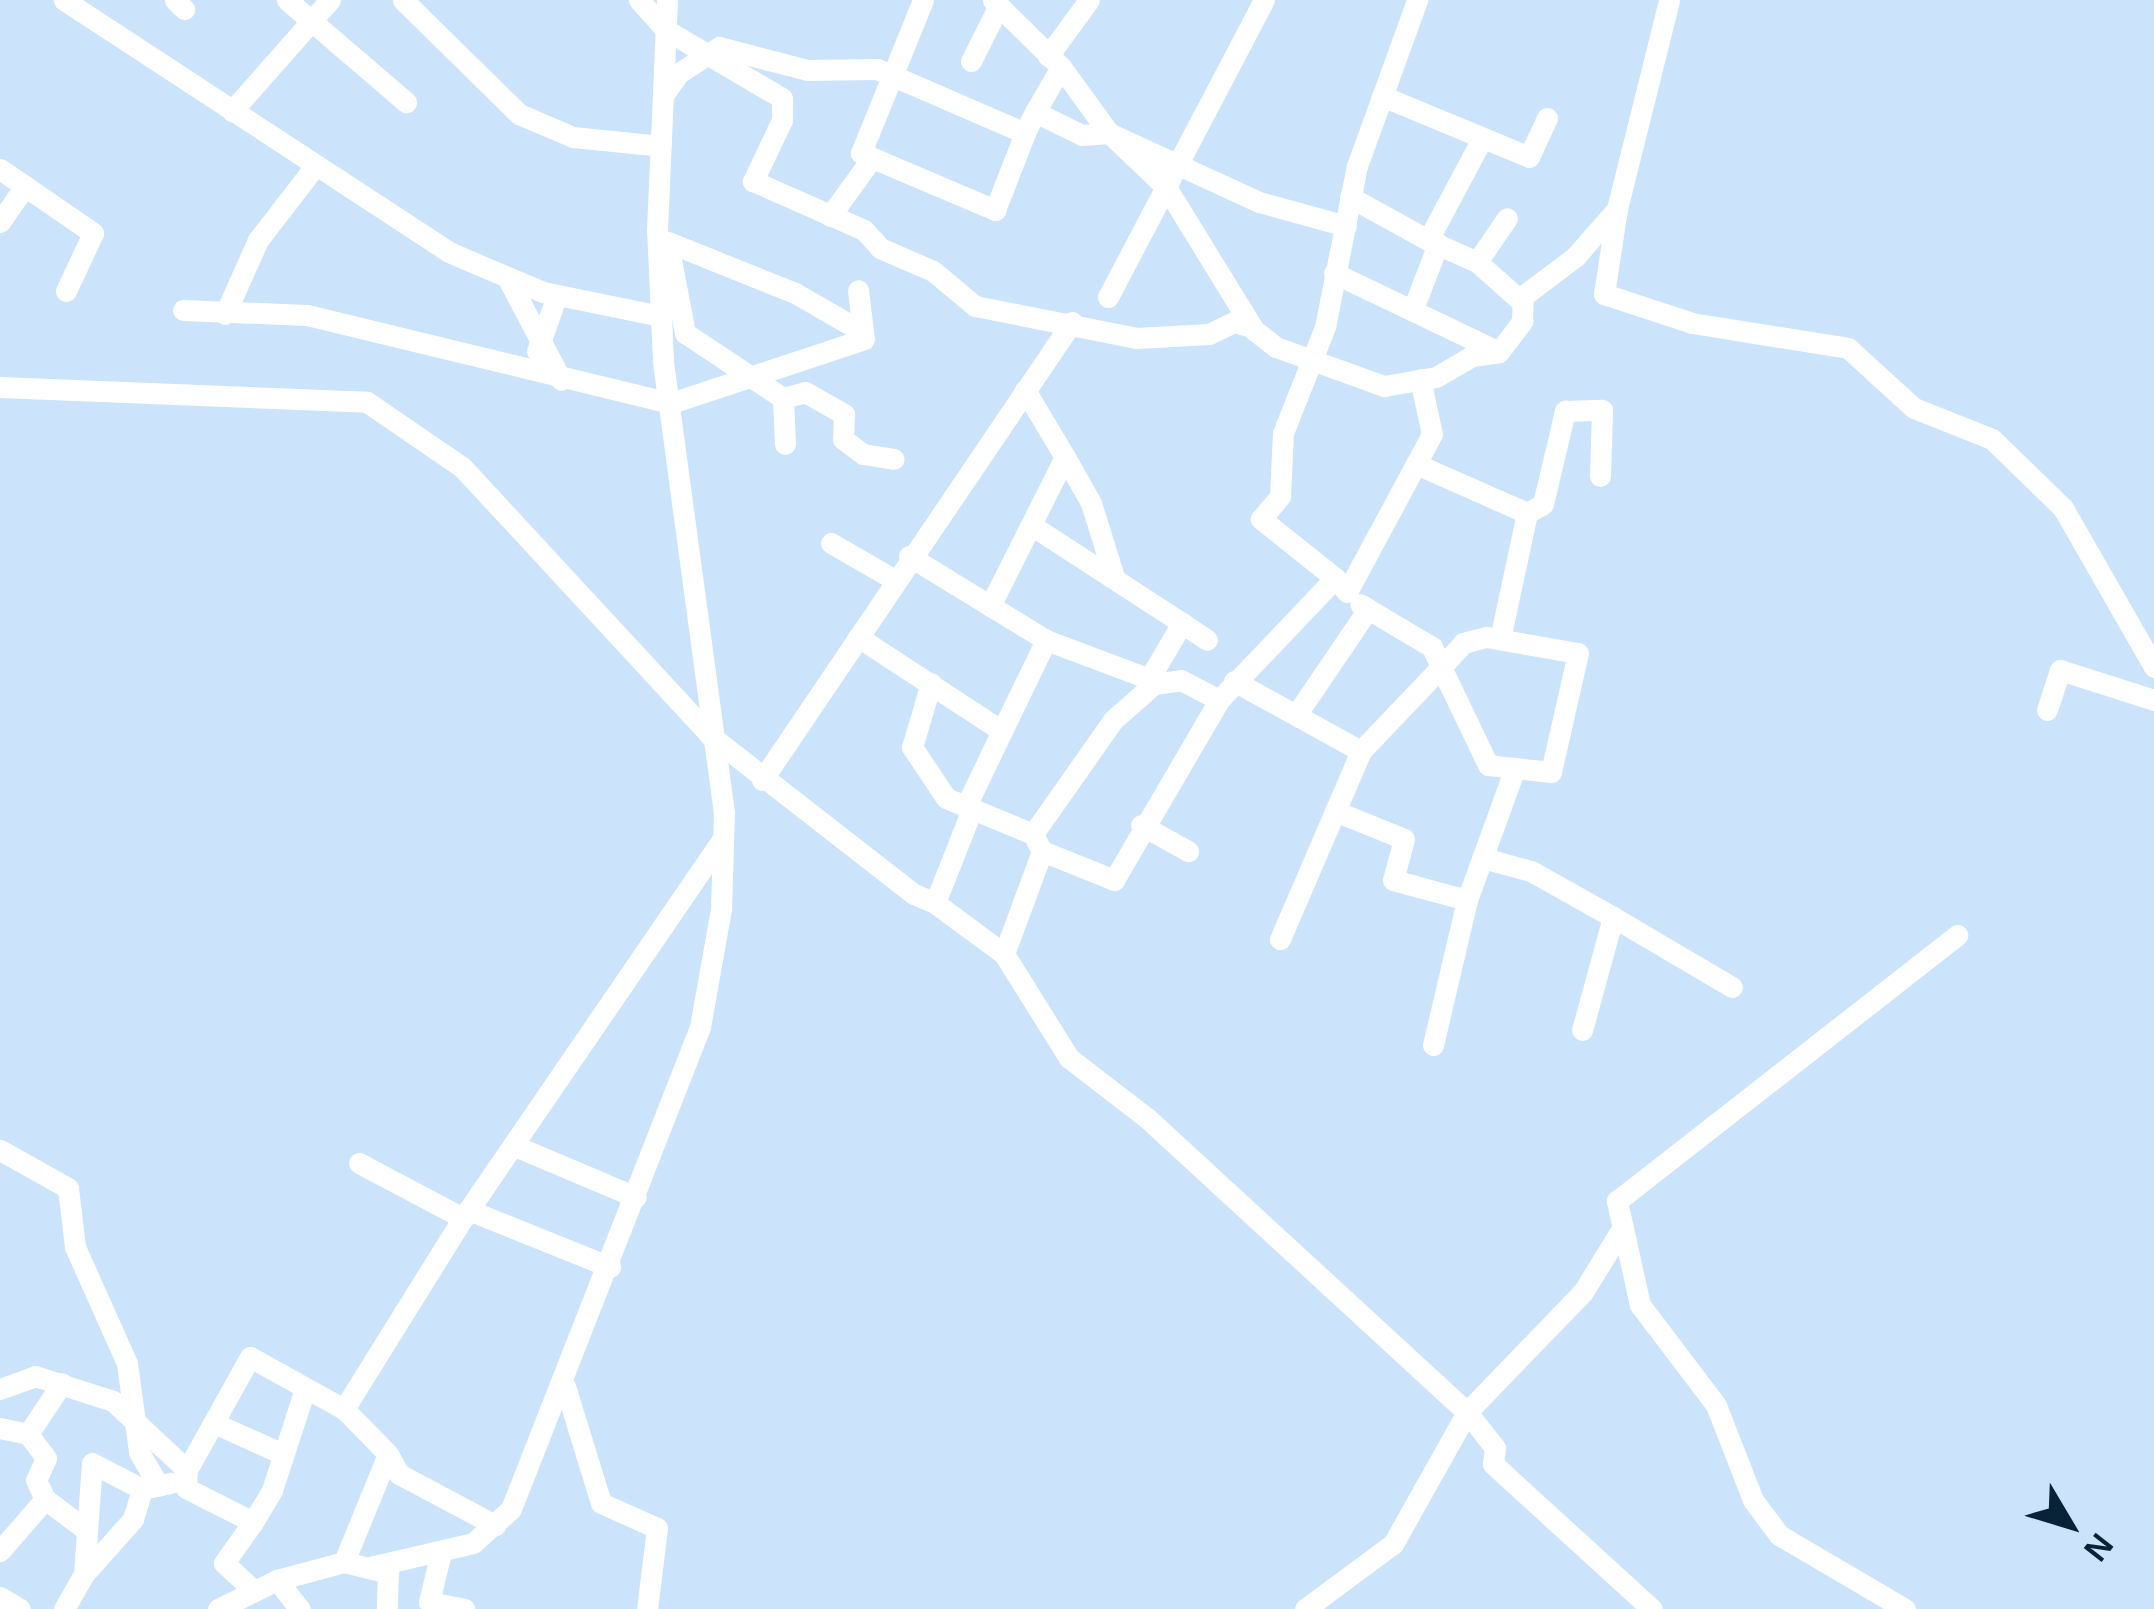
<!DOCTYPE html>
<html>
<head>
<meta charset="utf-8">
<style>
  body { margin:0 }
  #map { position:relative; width:2154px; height:1609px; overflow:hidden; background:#cbe3fb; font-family:Arial,sans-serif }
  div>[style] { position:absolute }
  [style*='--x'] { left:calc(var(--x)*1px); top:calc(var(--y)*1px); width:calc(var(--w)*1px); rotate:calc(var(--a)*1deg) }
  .minor>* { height:21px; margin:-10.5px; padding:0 10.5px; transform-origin:10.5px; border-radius:10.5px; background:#fff }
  span { translate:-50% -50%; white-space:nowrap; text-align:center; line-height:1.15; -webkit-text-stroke:12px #cbe3fb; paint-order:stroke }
  .north { position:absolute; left:2010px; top:1465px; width:120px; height:120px; -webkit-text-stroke:9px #cbe3fb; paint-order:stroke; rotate:128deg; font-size:33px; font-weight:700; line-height:48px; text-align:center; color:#082238 }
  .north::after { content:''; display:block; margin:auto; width:42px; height:54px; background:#082238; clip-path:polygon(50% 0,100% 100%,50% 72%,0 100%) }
</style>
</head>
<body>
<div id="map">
  <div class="minor">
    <div style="--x:64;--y:0;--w:460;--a:33.2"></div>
    <div style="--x:449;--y:252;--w:102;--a:23.1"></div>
    <div style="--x:543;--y:292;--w:120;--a:11.5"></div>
    <div style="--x:175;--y:0;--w:13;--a:45"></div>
    <div style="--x:287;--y:0;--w:157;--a:40.6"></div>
    <div style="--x:403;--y:0;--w:163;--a:44.5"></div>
    <div style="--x:519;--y:114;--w:59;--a:23.1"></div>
    <div style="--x:573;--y:137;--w:88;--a:5.8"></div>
    <div style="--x:639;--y:0;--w:40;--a:48"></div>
    <div style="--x:666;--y:30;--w:134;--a:30.4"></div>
    <div style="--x:782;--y:98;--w:22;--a:90"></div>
    <div style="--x:782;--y:120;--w:68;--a:115.4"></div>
    <div style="--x:753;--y:181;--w:121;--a:23.8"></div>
    <div style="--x:864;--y:230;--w:24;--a:48"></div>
    <div style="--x:880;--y:248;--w:58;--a:23.5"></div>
    <div style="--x:933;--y:271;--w:55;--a:39.8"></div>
    <div style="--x:975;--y:306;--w:164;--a:11.2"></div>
    <div style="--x:1136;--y:338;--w:73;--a:-3.1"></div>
    <div style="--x:1209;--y:334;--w:28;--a:-26"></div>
    <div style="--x:1234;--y:322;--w:19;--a:16"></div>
    <div style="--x:923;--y:0;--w:165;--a:112.1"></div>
    <div style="--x:861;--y:153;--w:146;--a:23"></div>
    <div style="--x:995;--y:210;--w:83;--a:-68.7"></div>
    <div style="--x:993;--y:0;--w:95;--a:44.6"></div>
    <div style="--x:1061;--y:67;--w:82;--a:54"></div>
    <div style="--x:1109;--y:133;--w:165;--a:24.7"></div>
    <div style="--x:1259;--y:202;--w:90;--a:15.4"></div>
    <div style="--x:1048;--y:56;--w:69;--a:-53.8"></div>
    <div style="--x:971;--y:61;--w:60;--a:-63.4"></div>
    <div style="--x:663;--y:95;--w:27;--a:-54"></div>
    <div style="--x:679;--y:73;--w:48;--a:-33"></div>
    <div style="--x:719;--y:47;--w:91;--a:14.6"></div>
    <div style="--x:807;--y:70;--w:70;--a:-0.8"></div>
    <div style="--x:877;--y:69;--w:161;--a:23.4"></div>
    <div style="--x:1025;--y:133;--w:23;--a:-65"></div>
    <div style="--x:1035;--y:112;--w:52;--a:26.1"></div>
    <div style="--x:1082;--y:135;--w:27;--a:-4"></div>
    <div style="--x:1109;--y:133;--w:79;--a:43.5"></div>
    <div style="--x:1166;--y:187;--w:168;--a:58.4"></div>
    <div style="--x:1254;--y:330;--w:28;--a:38"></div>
    <div style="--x:1276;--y:347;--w:115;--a:19.9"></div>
    <div style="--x:1384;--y:386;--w:53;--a:-9.8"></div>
    <div style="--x:1436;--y:377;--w:42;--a:-30.3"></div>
    <div style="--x:1472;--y:356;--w:27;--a:-8"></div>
    <div style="--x:1499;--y:352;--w:39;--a:-53"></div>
    <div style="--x:1522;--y:321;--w:25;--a:-88"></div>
    <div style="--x:1523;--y:296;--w:65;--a:-36.9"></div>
    <div style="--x:1575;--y:257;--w:64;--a:-48.8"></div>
    <div style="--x:1617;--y:209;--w:215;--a:-76"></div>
    <div style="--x:1382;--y:96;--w:159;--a:22.5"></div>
    <div style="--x:1529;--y:157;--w:43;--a:-65.2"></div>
    <div style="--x:232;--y:111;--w:148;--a:-48.6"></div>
    <div style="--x:1035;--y:112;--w:52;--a:-60"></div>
    <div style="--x:0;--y:169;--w:113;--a:34.5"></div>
    <div style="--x:93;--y:233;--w:64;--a:115"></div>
    <div style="--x:1350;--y:197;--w:89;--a:28.9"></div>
    <div style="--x:1428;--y:240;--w:115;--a:-61.9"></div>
    <div style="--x:1617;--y:209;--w:86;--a:98.7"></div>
    <div style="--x:1604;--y:294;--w:93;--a:18.2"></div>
    <div style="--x:1692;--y:323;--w:158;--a:9.1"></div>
    <div style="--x:1848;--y:348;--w:89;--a:42.3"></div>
    <div style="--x:1914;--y:408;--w:84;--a:21.7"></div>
    <div style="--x:1992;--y:439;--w:99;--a:44.2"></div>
    <div style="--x:2063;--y:508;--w:183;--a:60.2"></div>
    <div style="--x:830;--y:216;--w:72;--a:-54.1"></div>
    <div style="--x:0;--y:222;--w:44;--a:-55.2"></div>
    <div style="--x:1428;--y:240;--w:54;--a:24.2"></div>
    <div style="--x:1477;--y:262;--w:53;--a:-55.7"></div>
    <div style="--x:668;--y:242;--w:137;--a:21.9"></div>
    <div style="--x:795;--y:293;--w:78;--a:29.8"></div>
    <div style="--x:668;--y:244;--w:91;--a:79.2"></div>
    <div style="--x:685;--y:333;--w:118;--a:33.6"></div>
    <div style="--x:783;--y:398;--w:23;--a:-15"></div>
    <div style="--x:805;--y:392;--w:45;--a:29.4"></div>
    <div style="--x:844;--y:414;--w:25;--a:92"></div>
    <div style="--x:843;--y:439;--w:25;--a:37"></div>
    <div style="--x:863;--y:454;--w:31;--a:9"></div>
    <div style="--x:1477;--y:262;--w:59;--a:41.6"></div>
    <div style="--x:1334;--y:273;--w:183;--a:25.6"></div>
    <div style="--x:507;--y:277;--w:116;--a:62.3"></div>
    <div style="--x:1108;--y:297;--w:335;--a:-62.3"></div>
    <div style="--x:1413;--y:309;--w:70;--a:-69"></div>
    <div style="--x:183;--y:310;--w:124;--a:2.3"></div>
    <div style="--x:307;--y:315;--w:374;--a:13.6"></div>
    <div style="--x:671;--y:403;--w:203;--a:-18.3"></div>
    <div style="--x:864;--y:339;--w:49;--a:-97"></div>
    <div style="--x:225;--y:314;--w:81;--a:-66"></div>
    <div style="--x:258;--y:240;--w:93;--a:-52.4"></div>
    <div style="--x:537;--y:351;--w:59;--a:-70.3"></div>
    <div style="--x:0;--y:387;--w:367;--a:2.3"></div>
    <div style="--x:367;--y:402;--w:115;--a:34.4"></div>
    <div style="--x:462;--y:467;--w:368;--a:47.2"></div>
    <div style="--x:712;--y:737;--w:256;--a:37.9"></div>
    <div style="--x:914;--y:894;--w:23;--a:23"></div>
    <div style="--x:935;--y:903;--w:101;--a:-68.5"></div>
    <div style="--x:1025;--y:390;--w:78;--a:59.2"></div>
    <div style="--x:783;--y:398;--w:46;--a:87.5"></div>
    <div style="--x:1416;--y:464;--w:121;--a:23.8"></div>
    <div style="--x:1527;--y:513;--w:129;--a:102.1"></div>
    <div style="--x:1527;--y:513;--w:18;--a:-29"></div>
    <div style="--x:1543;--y:504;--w:96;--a:-76.7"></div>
    <div style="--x:1565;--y:411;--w:37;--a:-2"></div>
    <div style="--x:1602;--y:410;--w:66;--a:91.7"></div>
    <div style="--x:1031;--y:525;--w:180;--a:33"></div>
    <div style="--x:1182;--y:623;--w:65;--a:120.5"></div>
    <div style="--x:831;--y:543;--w:74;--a:30"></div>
    <div style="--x:909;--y:556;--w:161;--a:31.5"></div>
    <div style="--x:1046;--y:640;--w:101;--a:115.8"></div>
    <div style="--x:1335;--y:578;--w:95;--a:-141.4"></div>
    <div style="--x:1261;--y:519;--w:30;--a:-50"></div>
    <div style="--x:1280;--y:496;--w:63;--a:-87.3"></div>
    <div style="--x:1283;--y:433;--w:114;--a:-68.4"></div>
    <div style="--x:1325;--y:327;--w:164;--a:-78.8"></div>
    <div style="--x:1357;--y:166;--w:177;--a:-70.1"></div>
    <div style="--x:990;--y:606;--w:167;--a:-63.3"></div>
    <div style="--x:1065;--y:457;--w:53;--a:60.5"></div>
    <div style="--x:1091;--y:503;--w:77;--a:72.7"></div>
    <div style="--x:1182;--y:623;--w:30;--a:34"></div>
    <div style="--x:858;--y:637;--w:172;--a:33.1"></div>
    <div style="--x:1002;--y:731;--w:83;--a:115.6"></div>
    <div style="--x:1046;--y:640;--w:120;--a:20.6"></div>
    <div style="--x:1234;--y:681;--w:145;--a:28.9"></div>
    <div style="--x:1361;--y:751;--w:205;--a:113.3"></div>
    <div style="--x:931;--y:683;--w:67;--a:106.5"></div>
    <div style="--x:912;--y:747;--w:61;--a:56.3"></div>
    <div style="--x:946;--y:798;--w:94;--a:22.5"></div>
    <div style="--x:1033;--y:834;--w:139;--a:-54.9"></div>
    <div style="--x:1113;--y:720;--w:55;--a:-41.3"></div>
    <div style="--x:1154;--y:684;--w:27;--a:-8"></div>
    <div style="--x:1181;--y:680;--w:43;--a:27.8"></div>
    <div style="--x:1219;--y:700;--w:168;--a:-46.4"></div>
    <div style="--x:1335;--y:578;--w:18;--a:49"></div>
    <div style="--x:1347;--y:592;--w:179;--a:-61.7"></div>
    <div style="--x:1432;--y:434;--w:56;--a:-102.3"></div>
    <div style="--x:2047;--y:710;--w:42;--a:-72"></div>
    <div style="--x:2060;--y:670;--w:99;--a:17.7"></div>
    <div style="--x:1296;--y:715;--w:128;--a:-55.8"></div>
    <div style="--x:1368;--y:609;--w:9;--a:-148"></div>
    <div style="--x:1361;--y:751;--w:116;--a:-46.4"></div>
    <div style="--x:1441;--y:667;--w:33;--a:-47"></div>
    <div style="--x:1463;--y:643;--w:24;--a:-15"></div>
    <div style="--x:1486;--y:637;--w:93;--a:9.9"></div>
    <div style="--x:1578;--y:653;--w:122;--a:102.8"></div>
    <div style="--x:1551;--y:772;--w:63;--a:-173.7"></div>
    <div style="--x:1488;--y:765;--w:109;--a:-115.6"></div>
    <div style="--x:1441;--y:667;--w:22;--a:-114"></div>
    <div style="--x:1432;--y:647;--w:74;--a:-149.3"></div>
    <div style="--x:762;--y:780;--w:553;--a:-55.91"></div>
    <div style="--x:1335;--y:811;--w:74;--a:22.1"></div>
    <div style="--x:1404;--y:839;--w:42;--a:105"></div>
    <div style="--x:1393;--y:880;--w:77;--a:15.1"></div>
    <div style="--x:1467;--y:900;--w:140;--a:-70"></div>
    <div style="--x:1141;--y:825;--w:54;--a:29"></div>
    <div style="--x:1042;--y:851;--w:78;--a:21.9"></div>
    <div style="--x:1114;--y:880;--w:208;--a:-59.7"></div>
    <div style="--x:1483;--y:858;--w:50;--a:15.2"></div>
    <div style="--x:1531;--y:871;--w:94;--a:29.3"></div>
    <div style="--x:1613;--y:917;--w:117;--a:105.3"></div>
    <div style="--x:935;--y:903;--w:86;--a:36.5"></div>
    <div style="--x:1004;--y:954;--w:123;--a:58"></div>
    <div style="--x:1069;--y:1058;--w:98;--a:37.6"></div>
    <div style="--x:1147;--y:1118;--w:435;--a:42.6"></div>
    <div style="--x:1467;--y:1412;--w:46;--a:52.1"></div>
    <div style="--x:1495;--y:1448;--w:16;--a:97"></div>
    <div style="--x:1493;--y:1464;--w:215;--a:42.4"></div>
    <div style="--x:1613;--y:917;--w:138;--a:30.5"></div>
    <div style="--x:1004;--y:954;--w:110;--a:-69.7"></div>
    <div style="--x:1042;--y:851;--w:13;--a:-119"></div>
    <div style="--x:1433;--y:1045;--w:149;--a:-76.8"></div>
    <div style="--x:515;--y:1146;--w:131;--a:22.9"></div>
    <div style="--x:0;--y:1150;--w:78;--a:29.2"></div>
    <div style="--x:68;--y:1188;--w:59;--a:83.2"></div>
    <div style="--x:75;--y:1247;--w:127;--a:65.9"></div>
    <div style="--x:127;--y:1363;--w:90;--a:82.3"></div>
    <div style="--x:139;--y:1452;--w:39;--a:60"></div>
    <div style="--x:359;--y:1163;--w:118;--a:27.9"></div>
    <div style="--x:471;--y:1211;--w:150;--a:21.9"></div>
    <div style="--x:565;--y:1386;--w:122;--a:72.9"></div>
    <div style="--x:601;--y:1503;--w:61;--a:24.1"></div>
    <div style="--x:657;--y:1528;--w:82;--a:97"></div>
    <div style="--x:0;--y:1389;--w:37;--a:-20"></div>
    <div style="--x:35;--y:1376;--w:82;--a:17.8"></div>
    <div style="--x:113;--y:1401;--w:101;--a:43"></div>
    <div style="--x:344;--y:1409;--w:225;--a:-58.1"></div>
    <div style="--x:463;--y:1218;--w:458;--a:-55.6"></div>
    <div style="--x:214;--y:1423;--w:76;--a:24.2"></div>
    <div style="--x:0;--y:1428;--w:29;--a:12"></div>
    <div style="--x:28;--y:1434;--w:61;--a:-56.3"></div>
    <div style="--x:28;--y:1434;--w:30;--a:53"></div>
    <div style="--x:46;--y:1458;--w:24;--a:114"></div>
    <div style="--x:36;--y:1480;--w:21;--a:65"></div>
    <div style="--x:388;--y:1454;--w:23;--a:61"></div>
    <div style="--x:399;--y:1474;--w:109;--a:28"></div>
    <div style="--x:253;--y:1522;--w:37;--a:-59"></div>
    <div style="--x:272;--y:1490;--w:106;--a:-71.9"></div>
    <div style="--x:0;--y:1551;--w:69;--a:-49.1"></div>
    <div style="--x:45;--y:1499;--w:50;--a:36.9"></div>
    <div style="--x:441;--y:1552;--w:51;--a:103.5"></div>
    <div style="--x:429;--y:1602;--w:36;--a:11"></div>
    <div style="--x:370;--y:1567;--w:106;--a:-13.1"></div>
    <div style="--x:473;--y:1543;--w:51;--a:-41.8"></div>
    <div style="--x:511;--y:1509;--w:518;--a:-68.59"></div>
    <div style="--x:700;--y:1027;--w:120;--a:-79.9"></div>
    <div style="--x:721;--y:909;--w:96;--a:-88.2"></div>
    <div style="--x:724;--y:813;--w:457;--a:-97.7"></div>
    <div style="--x:663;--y:360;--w:130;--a:-92.6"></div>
    <div style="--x:657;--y:230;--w:230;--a:-87.5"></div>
    <div style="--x:85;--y:1573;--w:72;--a:-48.4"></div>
    <div style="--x:133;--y:1519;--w:31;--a:-73"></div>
    <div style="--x:277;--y:1580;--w:37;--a:52"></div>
    <div style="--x:254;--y:1591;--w:41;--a:-137"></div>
    <div style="--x:224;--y:1563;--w:50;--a:-54.7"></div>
    <div style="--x:253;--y:1522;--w:75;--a:-153.1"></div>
    <div style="--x:186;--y:1488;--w:18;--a:-87"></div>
    <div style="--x:187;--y:1470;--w:129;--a:-60.9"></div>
    <div style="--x:250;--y:1357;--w:107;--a:29"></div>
    <div style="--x:344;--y:1409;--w:63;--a:45.6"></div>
    <div style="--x:388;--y:1454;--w:117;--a:112.2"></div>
    <div style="--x:0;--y:1597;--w:23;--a:31"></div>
    <div style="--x:64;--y:1609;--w:40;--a:-60.3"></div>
    <div style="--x:84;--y:1574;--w:111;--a:-85.9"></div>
    <div style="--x:92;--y:1463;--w:56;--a:27.5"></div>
    <div style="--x:142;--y:1489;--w:30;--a:-12"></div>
    <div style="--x:218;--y:1609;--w:66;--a:-26.2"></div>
    <div style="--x:277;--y:1580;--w:69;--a:-15"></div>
    <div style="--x:344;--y:1562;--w:45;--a:14"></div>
    <div style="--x:388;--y:1573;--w:36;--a:92"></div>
    <div style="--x:1305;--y:1609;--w:109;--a:-36.5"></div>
    <div style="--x:1393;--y:1544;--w:151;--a:-60.7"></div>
    <div style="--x:1467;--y:1412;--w:167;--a:-46"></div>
    <div style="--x:1583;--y:1292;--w:76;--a:-58.4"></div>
    <div style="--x:1905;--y:1609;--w:146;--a:-149.6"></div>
    <div style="--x:1779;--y:1535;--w:44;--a:-126.6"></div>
    <div style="--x:1753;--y:1500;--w:102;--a:-111.3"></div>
    <div style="--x:1716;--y:1405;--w:126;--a:-127.2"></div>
    <div style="--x:1640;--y:1305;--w:107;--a:-102.5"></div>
    <div style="--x:1617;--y:1201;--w:432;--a:-38"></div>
  </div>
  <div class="north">N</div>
</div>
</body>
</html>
